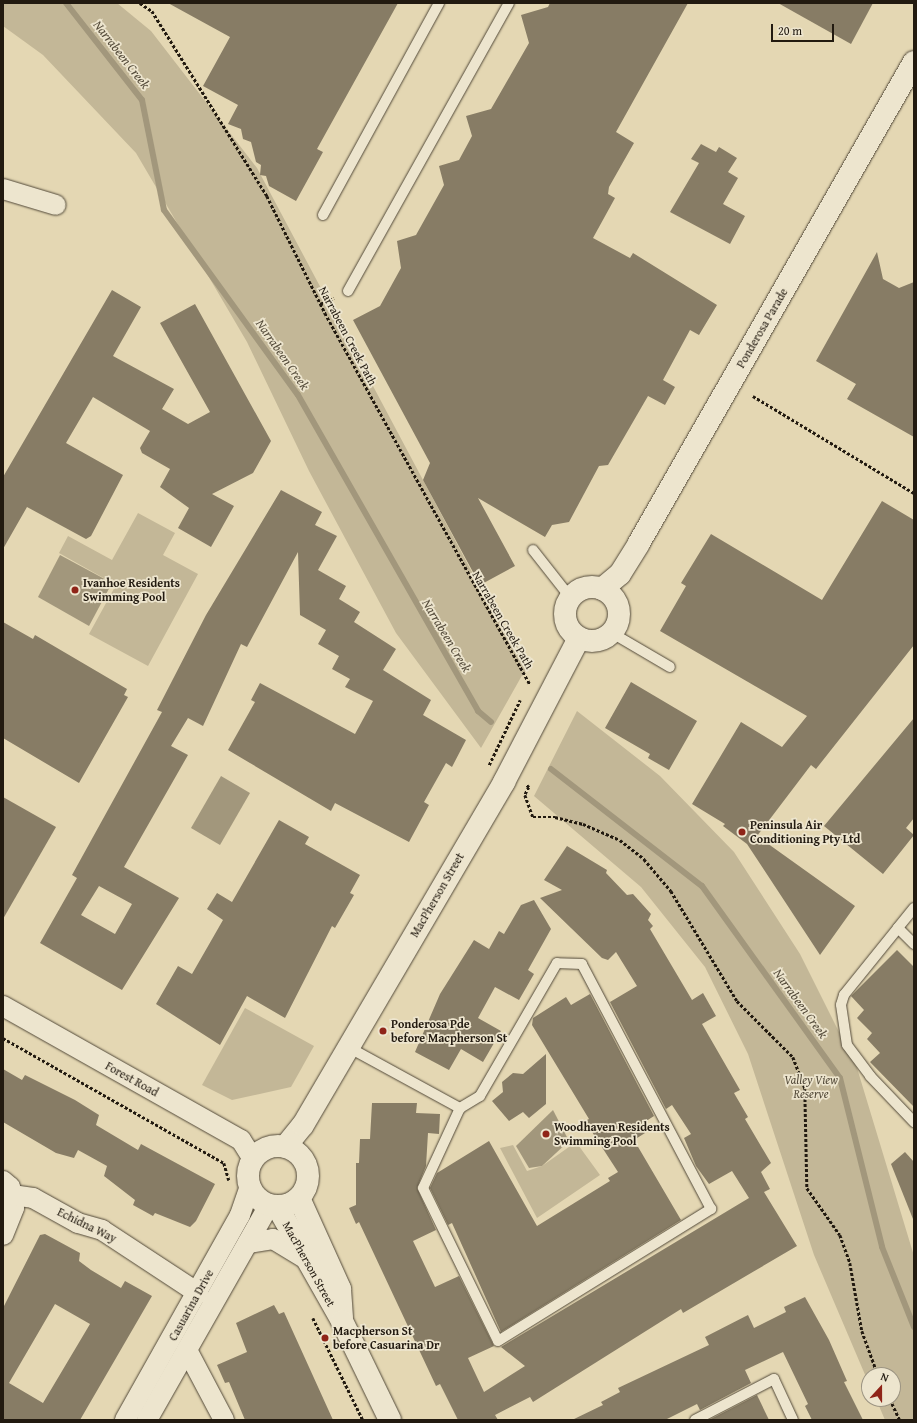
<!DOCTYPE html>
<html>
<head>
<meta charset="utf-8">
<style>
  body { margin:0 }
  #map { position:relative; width:917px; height:1423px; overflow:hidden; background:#e4d7b3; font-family:"Gentium Book Plus",serif }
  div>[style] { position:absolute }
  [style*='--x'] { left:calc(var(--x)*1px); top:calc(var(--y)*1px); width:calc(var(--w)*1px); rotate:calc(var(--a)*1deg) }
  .green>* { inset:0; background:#c3b797 }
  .water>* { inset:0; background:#a2977c }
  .stream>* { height:6px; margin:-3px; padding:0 3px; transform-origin:3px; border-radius:3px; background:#a2977c }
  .building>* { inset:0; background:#877c65 }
  .path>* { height:2.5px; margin-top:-1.25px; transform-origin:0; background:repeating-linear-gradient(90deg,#221a10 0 3px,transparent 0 5px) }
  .roads { filter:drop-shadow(0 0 1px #524939) drop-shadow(0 0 1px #524939) }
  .lane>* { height:10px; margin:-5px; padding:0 5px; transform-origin:5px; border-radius:5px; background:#ede5ce }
  .street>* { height:20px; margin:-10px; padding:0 10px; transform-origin:10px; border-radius:10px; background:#ede5ce }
  .secondary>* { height:22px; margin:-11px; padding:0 11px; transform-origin:11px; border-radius:11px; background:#ede5ce }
  .secondary>.ring { margin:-11px; padding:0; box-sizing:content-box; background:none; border:22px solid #ede5ce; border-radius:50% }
  .dots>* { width:11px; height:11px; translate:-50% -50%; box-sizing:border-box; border:2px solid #ede5ce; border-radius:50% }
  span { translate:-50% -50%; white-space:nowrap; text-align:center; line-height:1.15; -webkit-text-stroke:3.5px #ede5ce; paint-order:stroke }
  .street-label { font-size:12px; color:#221a10 }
  .poi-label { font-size:12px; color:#221a10; font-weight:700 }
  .left { translate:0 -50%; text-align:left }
  .park-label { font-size:12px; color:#524938; font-style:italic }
  .water-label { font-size:13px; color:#554c3b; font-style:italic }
  .frame { position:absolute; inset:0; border:4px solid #221a10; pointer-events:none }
  .north { position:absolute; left:861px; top:1367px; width:40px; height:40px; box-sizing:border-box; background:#ede5ce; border:1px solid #9c9482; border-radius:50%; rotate:21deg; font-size:11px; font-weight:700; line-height:16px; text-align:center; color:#221a10 }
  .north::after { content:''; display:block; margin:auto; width:14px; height:18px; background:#8f2418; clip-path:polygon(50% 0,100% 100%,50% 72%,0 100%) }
  .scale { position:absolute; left:771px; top:24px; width:63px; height:18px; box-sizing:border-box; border:2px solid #221a10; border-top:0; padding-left:5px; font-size:12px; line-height:14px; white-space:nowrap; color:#221a10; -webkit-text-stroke:3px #ede5ce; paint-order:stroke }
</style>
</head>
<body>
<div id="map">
  <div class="green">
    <div style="clip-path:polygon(4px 3px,117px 3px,151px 31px,257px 168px,481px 589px,529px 663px,481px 748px,396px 633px,309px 471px,247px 342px,136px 153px,43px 55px,3px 26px)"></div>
    <div style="clip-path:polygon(138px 513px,175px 533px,163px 555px,198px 574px,148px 666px,89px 634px,116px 585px,59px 553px,68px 536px,112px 560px)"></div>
    <div style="clip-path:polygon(577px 711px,660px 776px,734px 852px,800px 954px,857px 1068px,914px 1256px,914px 1420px,885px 1420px,876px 1399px,893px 1399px,893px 1375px,869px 1375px,869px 1384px,814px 1255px,748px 1054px,705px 967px,641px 887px,534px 796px)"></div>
    <div style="clip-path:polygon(245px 1008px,314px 1046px,291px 1087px,232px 1100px,202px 1085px)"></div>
    <div style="clip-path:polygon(576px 1142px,600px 1175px,537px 1218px,500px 1148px,513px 1145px,527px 1171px,542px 1166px)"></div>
  </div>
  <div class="water">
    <div style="clip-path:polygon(60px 555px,112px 583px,89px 626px,38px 597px)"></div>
    <div style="clip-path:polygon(221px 776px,250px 793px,220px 845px,191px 828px)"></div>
    <div style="clip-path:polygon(553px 1110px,569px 1141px,542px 1166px,529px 1168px,516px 1146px)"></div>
  </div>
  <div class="stream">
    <div style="--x:66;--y:3;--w:123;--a:51.9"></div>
    <div style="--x:142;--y:100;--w:112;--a:78.7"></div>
    <div style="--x:164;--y:210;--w:228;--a:54.1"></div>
    <div style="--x:298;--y:395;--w:364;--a:60.3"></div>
    <div style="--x:478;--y:711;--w:17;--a:40"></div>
    <div style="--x:551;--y:769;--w:191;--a:37.8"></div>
    <div style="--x:702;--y:886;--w:236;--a:54.3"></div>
    <div style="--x:840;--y:1078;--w:174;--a:76"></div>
    <div style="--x:882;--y:1247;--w:86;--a:68.2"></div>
  </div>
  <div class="building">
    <div style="clip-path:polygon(168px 3px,398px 3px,317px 149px,323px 152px,296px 201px,269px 186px,266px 176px,260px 175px,261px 165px,256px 162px,251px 142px,243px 139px,241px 129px,228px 124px,238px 105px,203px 86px,230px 37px)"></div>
    <div style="clip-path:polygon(550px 3px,688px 3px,616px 132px,634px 143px,609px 187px,608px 194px,615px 198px,593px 238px,630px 258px,633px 253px,717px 305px,699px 335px,690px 330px,663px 380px,675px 387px,665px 405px,648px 396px,608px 465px,599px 466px,569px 522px,552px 525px,545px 537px,478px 498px,515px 566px,480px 585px,423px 480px,430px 463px,353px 320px,380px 306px,401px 268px,397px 241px,416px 235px,444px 185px,439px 166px,459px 160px,472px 136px,466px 116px,491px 109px,529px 43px,521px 15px,548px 7px)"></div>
    <div style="clip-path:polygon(778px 3px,873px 3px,851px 44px)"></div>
    <div style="clip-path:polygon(701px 144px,716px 152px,719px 147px,737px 158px,728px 172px,738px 178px,723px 204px,745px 216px,730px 244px,670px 212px,699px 163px,691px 159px)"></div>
    <div style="clip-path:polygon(877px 252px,883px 279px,899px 288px,914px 282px,914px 437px,847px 399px,856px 384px,816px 361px)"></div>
    <div style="clip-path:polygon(112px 290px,141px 307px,113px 356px,174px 389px,162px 409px,188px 424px,210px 412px,160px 323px,195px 304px,271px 441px,253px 473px,212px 494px,234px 506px,211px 547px,178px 528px,189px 508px,160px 487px,170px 469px,142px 453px,140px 448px,150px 431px,93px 397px,66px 443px,123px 475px,91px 536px,86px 539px,27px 507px,3px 549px,3px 477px)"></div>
    <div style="clip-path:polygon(evenodd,281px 490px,322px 512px,315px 525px,337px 536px,318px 570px,346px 586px,339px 599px,360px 612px,354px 622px,396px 649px,383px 670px,431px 700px,423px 715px,466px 740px,452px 767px,446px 763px,424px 802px,429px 805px,409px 842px,335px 803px,331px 811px,228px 750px,255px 702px,251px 700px,260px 683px,355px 734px,373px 701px,345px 687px,350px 679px,332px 669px,339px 656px,318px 644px,326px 630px,300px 615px,298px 552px,247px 647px,241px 644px,203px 726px,188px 718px,171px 746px,188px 755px,124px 867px,179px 898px,122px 990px,40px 943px,77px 878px,72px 875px,162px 712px,157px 710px,206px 615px,281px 490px,99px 886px,132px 904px,115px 934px,81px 915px,99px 886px)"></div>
    <div style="clip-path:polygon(882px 501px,914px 520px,914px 645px,816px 769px,811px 765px,757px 836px,855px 906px,820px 955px,747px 844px,723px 826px,725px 824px,692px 804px,741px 722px,782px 747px,807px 716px,660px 631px,686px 586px,681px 583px,711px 534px,822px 600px)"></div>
    <div style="clip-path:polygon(3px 622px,33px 639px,35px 635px,127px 689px,124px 695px,128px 697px,79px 783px,3px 738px)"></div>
    <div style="clip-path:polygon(631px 682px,697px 721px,669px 770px,648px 758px,650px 754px,605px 728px)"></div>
    <div style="clip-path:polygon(914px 718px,914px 818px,906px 828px,914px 835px,883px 874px,824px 826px)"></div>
    <div style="clip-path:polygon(3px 797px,56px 827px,3px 919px)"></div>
    <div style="clip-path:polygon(279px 820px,309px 837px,305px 844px,360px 875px,350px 893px,354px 895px,335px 928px,332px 926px,285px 1018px,247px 996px,220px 1045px,156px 1004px,178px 966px,192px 974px,223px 920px,207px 909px,217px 893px,232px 902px)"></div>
    <div style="clip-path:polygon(567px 846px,607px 870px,606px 873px,627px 895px,633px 894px,651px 914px,648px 920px,653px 926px,650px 929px,692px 1000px,703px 993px,716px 1016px,702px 1024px,740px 1090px,734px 1093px,748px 1117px,745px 1119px,771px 1163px,761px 1172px,770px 1189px,764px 1192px,797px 1246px,683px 1313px,681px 1309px,533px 1402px,530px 1397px,495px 1415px,498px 1420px,458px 1420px,440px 1384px,436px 1386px,359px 1222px,356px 1224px,349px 1208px,356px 1205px,356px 1163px,359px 1163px,360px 1139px,370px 1139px,372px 1103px,417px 1103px,416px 1113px,440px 1114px,439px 1134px,428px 1133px,426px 1166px,417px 1188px,436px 1230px,413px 1241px,435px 1287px,459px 1276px,494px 1346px,468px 1358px,484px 1392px,525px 1366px,501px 1347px,749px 1198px,732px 1171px,709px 1184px,696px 1166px,684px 1138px,691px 1134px,672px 1105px,666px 1109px,610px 1002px,637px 986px,616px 952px,608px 960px,602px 958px,540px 898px,562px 890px,544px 880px)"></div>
    <div style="clip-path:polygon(534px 900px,551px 929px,528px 970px,534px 974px,519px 1000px,495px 987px,478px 1018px,501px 1031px,483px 1062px,461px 1049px,449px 1070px,415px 1052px,440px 994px,474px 940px,489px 949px,499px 931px,504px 934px,521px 905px)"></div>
    <div style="clip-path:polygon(897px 950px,914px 967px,914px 1107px,870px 1062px,880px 1053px,867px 1039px,872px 1033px,857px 1018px,864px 1010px,851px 996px)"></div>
    <div style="clip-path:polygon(590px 994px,654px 1116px,640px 1125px,645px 1133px,634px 1140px,681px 1220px,501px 1332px,452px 1223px,448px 1225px,430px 1188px,437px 1173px,489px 1141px,537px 1226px,610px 1181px,608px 1178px,618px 1172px,585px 1121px,589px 1119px,532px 1025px,533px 1018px,566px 997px,571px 1005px)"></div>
    <div style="clip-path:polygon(546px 1054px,546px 1104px,529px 1118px,523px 1112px,509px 1121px,492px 1101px,503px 1092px,502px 1082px,513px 1073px,523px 1074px)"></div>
    <div style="clip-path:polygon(3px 1069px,22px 1080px,25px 1075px,75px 1100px,99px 1115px,96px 1125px,138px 1150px,141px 1144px,215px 1184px,196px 1221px,190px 1227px,155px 1213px,153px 1216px,133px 1205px,135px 1200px,104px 1176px,107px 1166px,78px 1150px,74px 1158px,56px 1153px,3px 1122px)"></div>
    <div style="clip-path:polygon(905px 1152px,914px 1162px,913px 1219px,891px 1164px)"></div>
    <div style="clip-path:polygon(evenodd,45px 1234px,80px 1253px,79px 1261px,91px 1270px,121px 1288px,125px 1281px,152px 1296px,80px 1420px,3px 1420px,3px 1308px,40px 1235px,45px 1234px,55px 1304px,90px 1324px,43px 1403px,9px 1383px,55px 1304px)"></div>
    <div style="clip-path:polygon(805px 1297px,829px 1340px,847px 1381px,844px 1382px,863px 1420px,812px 1420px,805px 1406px,808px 1404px,783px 1352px,745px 1370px,751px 1383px,700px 1410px,697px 1404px,665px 1420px,572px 1420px,603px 1405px,601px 1402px,620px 1392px,618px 1388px,709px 1345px,705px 1337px,748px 1315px,754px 1328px,786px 1312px,784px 1307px)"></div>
    <div style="clip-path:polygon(274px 1305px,279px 1314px,284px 1312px,333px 1420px,245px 1420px,229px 1382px,225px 1383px,217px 1365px,247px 1352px,236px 1323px)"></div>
    <div style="clip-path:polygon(757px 1395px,769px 1420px,709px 1420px)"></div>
  </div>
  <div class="path">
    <div style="--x:140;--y:3;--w:14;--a:34"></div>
    <div style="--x:152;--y:11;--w:218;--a:58.1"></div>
    <div style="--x:267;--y:196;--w:131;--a:63.6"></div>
    <div style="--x:325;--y:313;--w:424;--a:61.1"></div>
    <div style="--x:320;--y:304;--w:15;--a:-23"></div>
    <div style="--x:753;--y:396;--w:188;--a:31.1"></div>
    <div style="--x:489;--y:765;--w:72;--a:-64.5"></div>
    <div style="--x:527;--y:785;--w:3;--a:45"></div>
    <div style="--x:529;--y:787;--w:9;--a:117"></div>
    <div style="--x:525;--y:795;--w:23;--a:70"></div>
    <div style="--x:533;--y:817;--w:22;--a:0"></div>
    <div style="--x:555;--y:817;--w:29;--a:14"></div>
    <div style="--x:583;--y:824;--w:40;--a:23.4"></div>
    <div style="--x:620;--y:840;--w:31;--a:38"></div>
    <div style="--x:644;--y:859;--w:42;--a:49.8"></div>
    <div style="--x:671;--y:891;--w:128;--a:59"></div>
    <div style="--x:737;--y:1001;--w:79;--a:45"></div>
    <div style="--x:793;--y:1057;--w:34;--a:69"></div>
    <div style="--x:805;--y:1089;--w:99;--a:88.8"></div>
    <div style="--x:807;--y:1188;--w:57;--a:54.9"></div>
    <div style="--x:840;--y:1235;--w:30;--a:70"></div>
    <div style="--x:850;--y:1263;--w:69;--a:80"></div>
    <div style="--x:862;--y:1331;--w:47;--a:70"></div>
    <div style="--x:3;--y:1038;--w:254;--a:29.5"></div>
    <div style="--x:224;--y:1163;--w:18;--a:74"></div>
    <div style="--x:313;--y:1318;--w:114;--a:63.9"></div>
    <div style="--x:890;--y:1399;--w:23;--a:65"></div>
  </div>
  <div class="roads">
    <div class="lane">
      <div style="--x:323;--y:215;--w:242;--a:-61.3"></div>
      <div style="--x:348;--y:291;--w:330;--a:-60.8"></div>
      <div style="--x:533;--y:550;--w:60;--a:51.8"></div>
      <div style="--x:612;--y:633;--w:67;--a:30.4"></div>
      <div style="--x:914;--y:908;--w:26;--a:129"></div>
      <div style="--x:898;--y:928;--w:23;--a:45"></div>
      <div style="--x:898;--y:928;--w:86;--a:128.9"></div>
      <div style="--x:844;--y:995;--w:10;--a:107"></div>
      <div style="--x:841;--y:1005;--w:40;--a:81.5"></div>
      <div style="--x:847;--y:1045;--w:39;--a:53"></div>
      <div style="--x:870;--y:1076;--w:64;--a:46.3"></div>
      <div style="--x:348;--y:1047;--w:128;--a:28.6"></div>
      <div style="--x:460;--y:1108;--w:88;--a:114.8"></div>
      <div style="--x:423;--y:1188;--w:170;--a:63.9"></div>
      <div style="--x:498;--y:1341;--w:251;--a:-31.8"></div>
      <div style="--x:711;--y:1209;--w:277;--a:-117.8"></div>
      <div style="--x:582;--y:964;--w:25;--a:-178"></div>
      <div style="--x:557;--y:963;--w:154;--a:120.1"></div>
      <div style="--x:480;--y:1096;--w:23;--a:149"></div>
      <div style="--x:695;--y:1420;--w:89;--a:-27.4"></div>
      <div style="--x:774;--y:1379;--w:45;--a:65.1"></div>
    </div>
    <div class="street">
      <div style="--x:3;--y:189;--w:55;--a:16.8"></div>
      <div style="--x:3;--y:1006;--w:273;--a:29.4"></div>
      <div style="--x:241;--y:1140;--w:22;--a:58"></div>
      <div style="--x:3;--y:1181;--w:9;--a:41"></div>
      <div style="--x:10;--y:1187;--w:21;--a:79"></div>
      <div style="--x:14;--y:1208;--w:29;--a:112"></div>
      <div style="--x:12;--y:1195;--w:21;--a:8"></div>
      <div style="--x:33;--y:1198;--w:51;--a:29.1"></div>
      <div style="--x:78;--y:1223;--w:25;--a:16"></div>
      <div style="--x:102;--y:1230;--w:115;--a:33.3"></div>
      <div style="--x:248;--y:1243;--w:25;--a:-9"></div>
      <div style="--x:273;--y:1239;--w:37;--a:31"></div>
      <div style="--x:187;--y:1350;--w:79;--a:62.1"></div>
      <div style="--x:125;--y:1420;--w:235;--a:-60.7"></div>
      <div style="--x:240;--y:1215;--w:31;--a:-71"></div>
      <div style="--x:147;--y:1420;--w:247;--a:-60.4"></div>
    </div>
    <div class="secondary">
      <div class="ring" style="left:565px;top:587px;width:32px;height:32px"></div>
      <div style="--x:602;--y:589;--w:23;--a:-40"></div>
      <div style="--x:620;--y:574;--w:36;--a:-58"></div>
      <div style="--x:639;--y:543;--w:554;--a:-60.24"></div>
      <div class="ring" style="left:248px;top:1146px;width:38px;height:38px"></div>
      <div style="--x:285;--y:1147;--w:28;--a:-51"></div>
      <div style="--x:303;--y:1125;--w:398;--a:-59.6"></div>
      <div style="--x:504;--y:782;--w:162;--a:-62.5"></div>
      <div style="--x:299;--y:1198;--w:100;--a:65.7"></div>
      <div style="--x:340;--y:1289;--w:28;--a:86"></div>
      <div style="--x:277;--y:1206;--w:132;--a:60.5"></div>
      <div style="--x:342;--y:1321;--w:110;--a:64.1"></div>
    </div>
  </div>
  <div class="dots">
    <div style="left:75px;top:590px;background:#8f2418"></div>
    <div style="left:742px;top:832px;background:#8f2418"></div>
    <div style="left:383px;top:1031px;background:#8f2418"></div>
    <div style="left:546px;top:1134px;background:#8f2418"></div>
    <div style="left:325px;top:1338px;background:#8f2418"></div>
  </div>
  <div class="street-label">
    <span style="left:762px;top:328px;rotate:-60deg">Ponderosa Parade</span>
    <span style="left:348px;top:336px;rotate:62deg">Narrabeen Creek Path</span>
    <span style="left:503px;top:620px;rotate:60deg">Narrabeen Creek Path</span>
    <span style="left:437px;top:895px;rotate:-60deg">MacPherson Street</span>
    <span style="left:132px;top:1079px;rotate:29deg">Forest Road</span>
    <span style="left:87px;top:1225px;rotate:26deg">Echidna Way</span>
    <span style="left:309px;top:1264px;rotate:61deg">MacPherson Street</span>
    <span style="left:191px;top:1305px;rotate:-61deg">Casuarina Drive</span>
  </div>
  <div class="poi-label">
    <span class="left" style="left:83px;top:590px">Ivanhoe Residents<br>Swimming Pool</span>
    <span class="left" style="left:750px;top:832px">Peninsula Air<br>Conditioning Pty Ltd</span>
    <span class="left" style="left:391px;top:1031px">Ponderosa Pde<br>before Macpherson St</span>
    <span class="left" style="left:554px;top:1134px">Woodhaven Residents<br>Swimming Pool</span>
    <span class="left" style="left:333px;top:1338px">Macpherson St<br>before Casuarina Dr</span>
  </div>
  <div class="park-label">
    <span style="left:811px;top:1087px">Valley View<br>Reserve</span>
  </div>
  <div class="water-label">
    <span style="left:121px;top:55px;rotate:52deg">Narrabeen Creek</span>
    <span style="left:282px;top:355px;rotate:55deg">Narrabeen Creek</span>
    <span style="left:446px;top:636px;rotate:59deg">Narrabeen Creek</span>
    <span style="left:800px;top:1004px;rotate:54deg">Narrabeen Creek</span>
  </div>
  <div class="frame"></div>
  <div class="north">N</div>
  <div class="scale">20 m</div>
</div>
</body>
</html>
